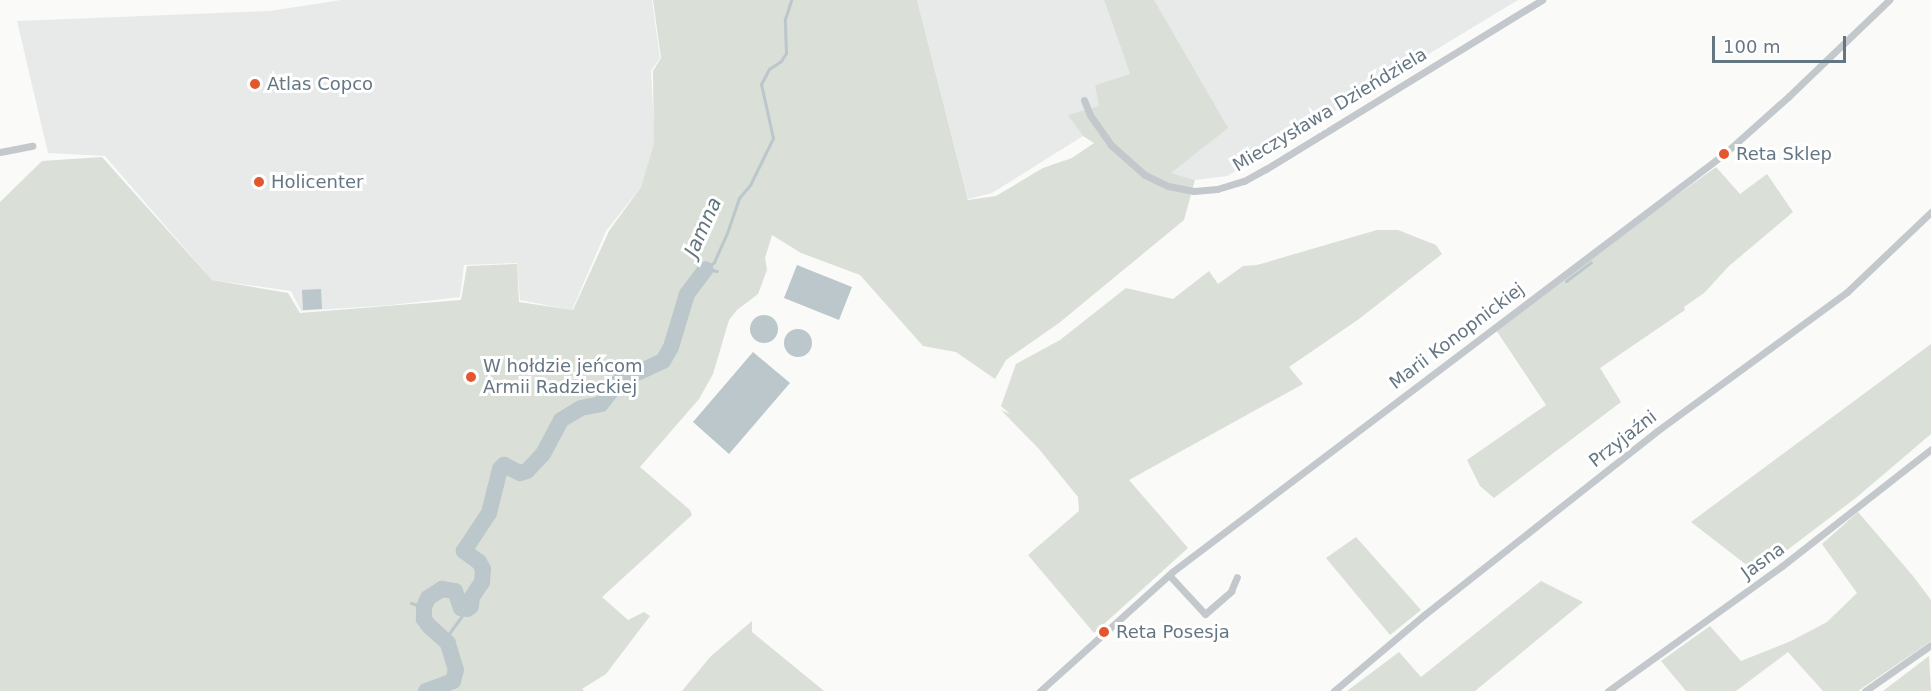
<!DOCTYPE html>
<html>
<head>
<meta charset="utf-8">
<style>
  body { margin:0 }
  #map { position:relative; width:1931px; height:691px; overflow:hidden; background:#fafaf8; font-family:"DejaVu Sans",sans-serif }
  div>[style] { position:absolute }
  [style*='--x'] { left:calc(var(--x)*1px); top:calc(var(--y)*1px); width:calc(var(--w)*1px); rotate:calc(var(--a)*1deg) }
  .built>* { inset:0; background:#e8e9e9 }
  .green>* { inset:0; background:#dadfd7 }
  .water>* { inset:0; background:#bbc7cb }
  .round { border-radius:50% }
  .stream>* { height:3px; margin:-1.5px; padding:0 1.5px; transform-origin:1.5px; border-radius:1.5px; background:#bbc7cb }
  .river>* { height:16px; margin:-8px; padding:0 8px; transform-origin:8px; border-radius:8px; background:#bbc7cb }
  .street>* { height:7px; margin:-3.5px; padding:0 3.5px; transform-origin:3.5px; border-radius:3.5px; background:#c3c8cc }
  .dots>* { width:16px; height:16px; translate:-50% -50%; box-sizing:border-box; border:3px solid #fff; border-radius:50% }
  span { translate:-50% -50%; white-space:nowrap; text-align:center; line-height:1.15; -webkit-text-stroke:6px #fff; paint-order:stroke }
  .poi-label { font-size:18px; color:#657683 }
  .left { translate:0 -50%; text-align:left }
  .street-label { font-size:18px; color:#657683 }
  .water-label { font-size:20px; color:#60757c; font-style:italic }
  .scale { position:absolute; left:1712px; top:36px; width:134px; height:27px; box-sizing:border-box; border:3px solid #657683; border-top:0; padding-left:8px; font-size:18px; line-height:21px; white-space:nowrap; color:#657683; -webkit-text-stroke:4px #fff; paint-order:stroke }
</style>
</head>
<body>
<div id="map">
  <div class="built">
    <div style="clip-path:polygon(341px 0,652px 0,660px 58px,651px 71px,655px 143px,641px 187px,606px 231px,572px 310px,520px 300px,517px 263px,464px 265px,460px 297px,392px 305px,301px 311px,291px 291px,212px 280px,105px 156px,48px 153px,17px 21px,270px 11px)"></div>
    <div style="clip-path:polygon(917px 0,1104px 0,1130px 74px,1095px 85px,1100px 106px,1069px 115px,1083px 136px,992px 193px,968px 199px)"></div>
    <div style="clip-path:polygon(1154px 0,1518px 0,1227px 176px,1195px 180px,1170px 173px)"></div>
  </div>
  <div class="green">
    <div style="clip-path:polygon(653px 0,917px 0,968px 200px,996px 196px,1043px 168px,1072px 158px,1094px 143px,1083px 136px,1068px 115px,1099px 106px,1095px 85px,1130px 74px,1104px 0,1154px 0,1228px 128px,1171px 173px,1195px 180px,1184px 220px,1059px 323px,1006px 360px,995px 379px,956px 352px,923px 346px,860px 275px,801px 253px,772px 235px,765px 258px,767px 270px,758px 294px,737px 310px,729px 320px,713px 374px,699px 399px,640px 467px,690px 510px,692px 515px,602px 597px,628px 620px,644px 612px,650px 616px,606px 674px,582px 689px,584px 691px,0 691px,0 202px,42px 161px,102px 157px,212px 280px,288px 293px,300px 313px,461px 300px,467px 266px,517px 264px,519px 302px,573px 310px,609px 231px,641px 187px,654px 144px,653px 71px,661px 58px)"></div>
    <div style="clip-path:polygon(1716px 167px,1740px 194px,1767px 174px,1793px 212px,1729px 266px,1704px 293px,1684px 307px,1685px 310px,1600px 368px,1621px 402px,1494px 498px,1480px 486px,1467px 460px,1546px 405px,1494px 327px)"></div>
    <div style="clip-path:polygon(1377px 230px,1398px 230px,1436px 245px,1442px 254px,1359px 319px,1289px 367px,1303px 384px,1129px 480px,1188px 548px,1094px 633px,1028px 555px,1079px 511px,1078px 497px,1039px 449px,1001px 410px,1010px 414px,1001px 406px,1016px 364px,1060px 340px,1126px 288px,1173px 299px,1209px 271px,1218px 284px,1243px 266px,1257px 265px)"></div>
    <div style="clip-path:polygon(1931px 344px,1931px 434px,1857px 497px,1757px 573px,1691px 522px)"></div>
    <div style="clip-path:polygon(1858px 512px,1913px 576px,1931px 600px,1931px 641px,1858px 691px,1823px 691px,1788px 652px,1736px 691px,1686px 691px,1661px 661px,1710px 626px,1741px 661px,1791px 641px,1827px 622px,1857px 593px,1822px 544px)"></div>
    <div style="clip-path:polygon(1356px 537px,1421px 610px,1390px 635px,1326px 558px)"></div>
    <div style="clip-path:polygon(1541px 581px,1583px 602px,1475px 691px,1347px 691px,1399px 652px,1421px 677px)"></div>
    <div style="clip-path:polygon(752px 621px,752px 632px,824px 691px,682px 691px,711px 656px)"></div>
    <div style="clip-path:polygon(1929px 656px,1931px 691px,1883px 691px)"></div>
  </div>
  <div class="water">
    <div style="clip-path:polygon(797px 265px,852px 287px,839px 320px,784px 298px)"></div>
    <div style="clip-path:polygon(321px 289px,322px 309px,303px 310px,302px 290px)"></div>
    <div class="round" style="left:750px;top:315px;width:28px;height:28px"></div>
    <div class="round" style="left:784px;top:329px;width:28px;height:28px"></div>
    <div style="clip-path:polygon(753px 352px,790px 383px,729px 454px,693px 422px)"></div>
  </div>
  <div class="stream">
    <div style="--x:706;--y:269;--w:11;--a:-41"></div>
    <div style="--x:714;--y:262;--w:32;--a:-66"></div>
    <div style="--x:727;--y:233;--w:37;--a:-71"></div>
    <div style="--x:739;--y:198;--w:17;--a:-50"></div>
    <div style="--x:750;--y:185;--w:52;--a:-63.9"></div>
    <div style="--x:773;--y:138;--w:55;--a:-102.5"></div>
    <div style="--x:761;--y:84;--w:17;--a:-62"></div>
    <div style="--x:769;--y:69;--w:14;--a:-34"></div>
    <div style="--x:781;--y:61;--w:9;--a:-58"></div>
    <div style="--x:786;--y:53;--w:34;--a:-92"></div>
    <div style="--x:785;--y:19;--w:20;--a:-72"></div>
    <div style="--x:706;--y:269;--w:11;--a:10"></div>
    <div style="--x:1566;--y:281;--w:31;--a:-37"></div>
    <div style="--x:411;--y:603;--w:14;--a:17"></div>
    <div style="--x:445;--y:639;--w:37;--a:-54"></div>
  </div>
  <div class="river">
    <div style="--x:426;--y:691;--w:29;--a:-20"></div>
    <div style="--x:453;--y:681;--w:11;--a:-75"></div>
    <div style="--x:456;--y:670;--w:28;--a:-107"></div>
    <div style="--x:448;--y:643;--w:25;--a:-138"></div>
    <div style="--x:429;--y:626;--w:9;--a:-126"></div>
    <div style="--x:424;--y:619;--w:12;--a:-90"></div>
    <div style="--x:424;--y:607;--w:10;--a:-66"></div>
    <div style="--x:428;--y:598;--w:17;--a:-33"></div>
    <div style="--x:442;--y:589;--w:13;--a:9"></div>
    <div style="--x:455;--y:591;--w:18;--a:71"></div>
    <div style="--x:461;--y:608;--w:6;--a:9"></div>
    <div style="--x:467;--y:609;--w:5;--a:-37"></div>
    <div style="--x:471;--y:606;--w:9;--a:-84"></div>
    <div style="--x:472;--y:597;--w:18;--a:-56"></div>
    <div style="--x:482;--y:582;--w:13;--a:-86"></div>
    <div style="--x:483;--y:569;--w:8;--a:-120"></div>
    <div style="--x:479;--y:562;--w:19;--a:-144"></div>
    <div style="--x:464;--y:551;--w:45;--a:-56.7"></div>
    <div style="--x:489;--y:513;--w:45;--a:-76"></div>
    <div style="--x:500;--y:469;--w:6;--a:-45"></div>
    <div style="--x:504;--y:465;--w:18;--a:27"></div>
    <div style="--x:520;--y:473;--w:7;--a:-16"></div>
    <div style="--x:527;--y:471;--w:23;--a:-47"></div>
    <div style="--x:543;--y:454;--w:38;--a:-62"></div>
    <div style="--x:561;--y:420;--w:23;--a:-31"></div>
    <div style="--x:581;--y:408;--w:20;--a:-11"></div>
    <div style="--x:601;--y:404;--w:28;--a:-52"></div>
    <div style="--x:618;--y:382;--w:50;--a:-25"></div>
    <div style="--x:663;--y:361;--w:16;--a:-60"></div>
    <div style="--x:671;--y:347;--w:55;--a:-73.2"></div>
    <div style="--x:687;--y:294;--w:31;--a:-53"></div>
  </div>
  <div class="street">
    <div style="--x:1084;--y:100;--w:16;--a:68"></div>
    <div style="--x:1090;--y:115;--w:37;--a:55"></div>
    <div style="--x:1111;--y:145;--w:45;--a:41.4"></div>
    <div style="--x:1145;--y:175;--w:25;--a:26"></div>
    <div style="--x:1168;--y:186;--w:26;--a:11"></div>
    <div style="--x:1194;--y:191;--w:23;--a:-5"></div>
    <div style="--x:1217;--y:189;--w:28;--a:-17"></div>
    <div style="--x:1244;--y:181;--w:25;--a:-29"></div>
    <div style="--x:1266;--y:169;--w:324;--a:-31.5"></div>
    <div style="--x:0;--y:152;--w:33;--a:-11"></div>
    <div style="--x:1169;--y:575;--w:53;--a:47.3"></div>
    <div style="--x:1205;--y:614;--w:35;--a:-41"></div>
    <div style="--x:1231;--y:591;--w:15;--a:-67"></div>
    <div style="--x:1040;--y:691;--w:178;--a:-42"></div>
    <div style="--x:1172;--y:572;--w:692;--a:-37.13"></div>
    <div style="--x:1724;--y:154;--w:87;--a:-41.7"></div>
    <div style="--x:1789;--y:96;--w:139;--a:-43.8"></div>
    <div style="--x:1334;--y:691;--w:118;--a:-40.2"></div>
    <div style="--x:1424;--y:615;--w:297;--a:-38.3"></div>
    <div style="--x:1657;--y:431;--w:235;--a:-36.2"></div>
    <div style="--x:1847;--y:292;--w:116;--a:-43.6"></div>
    <div style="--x:1608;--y:691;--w:214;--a:-35.7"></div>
    <div style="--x:1782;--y:566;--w:189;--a:-38.1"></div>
    <div style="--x:1865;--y:691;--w:80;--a:-34.9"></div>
  </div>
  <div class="dots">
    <div style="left:255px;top:84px;background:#e4572e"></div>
    <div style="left:1724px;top:154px;background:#e4572e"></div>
    <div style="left:259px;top:182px;background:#e4572e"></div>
    <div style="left:471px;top:377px;background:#e4572e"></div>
    <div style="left:1104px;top:632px;background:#e4572e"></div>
  </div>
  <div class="poi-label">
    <span class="left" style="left:267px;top:84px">Atlas Copco</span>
    <span class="left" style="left:1736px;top:154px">Reta Sklep</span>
    <span class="left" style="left:271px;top:182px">Holicenter</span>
    <span class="left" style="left:483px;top:377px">W hołdzie jeńcom<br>Armii Radzieckiej</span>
    <span class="left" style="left:1116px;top:632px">Reta Posesja</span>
  </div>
  <div class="street-label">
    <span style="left:1330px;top:110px;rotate:-31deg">Mieczysława Dzieńdziela</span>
    <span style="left:1457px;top:336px;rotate:-37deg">Marii Konopnickiej</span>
    <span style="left:1623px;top:439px;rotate:-38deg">Przyjaźni</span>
    <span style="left:1763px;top:561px;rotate:-36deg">Jasna</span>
  </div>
  <div class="water-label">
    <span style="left:703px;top:227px;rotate:-66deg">Jamna</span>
  </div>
  <div class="scale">100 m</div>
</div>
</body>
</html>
